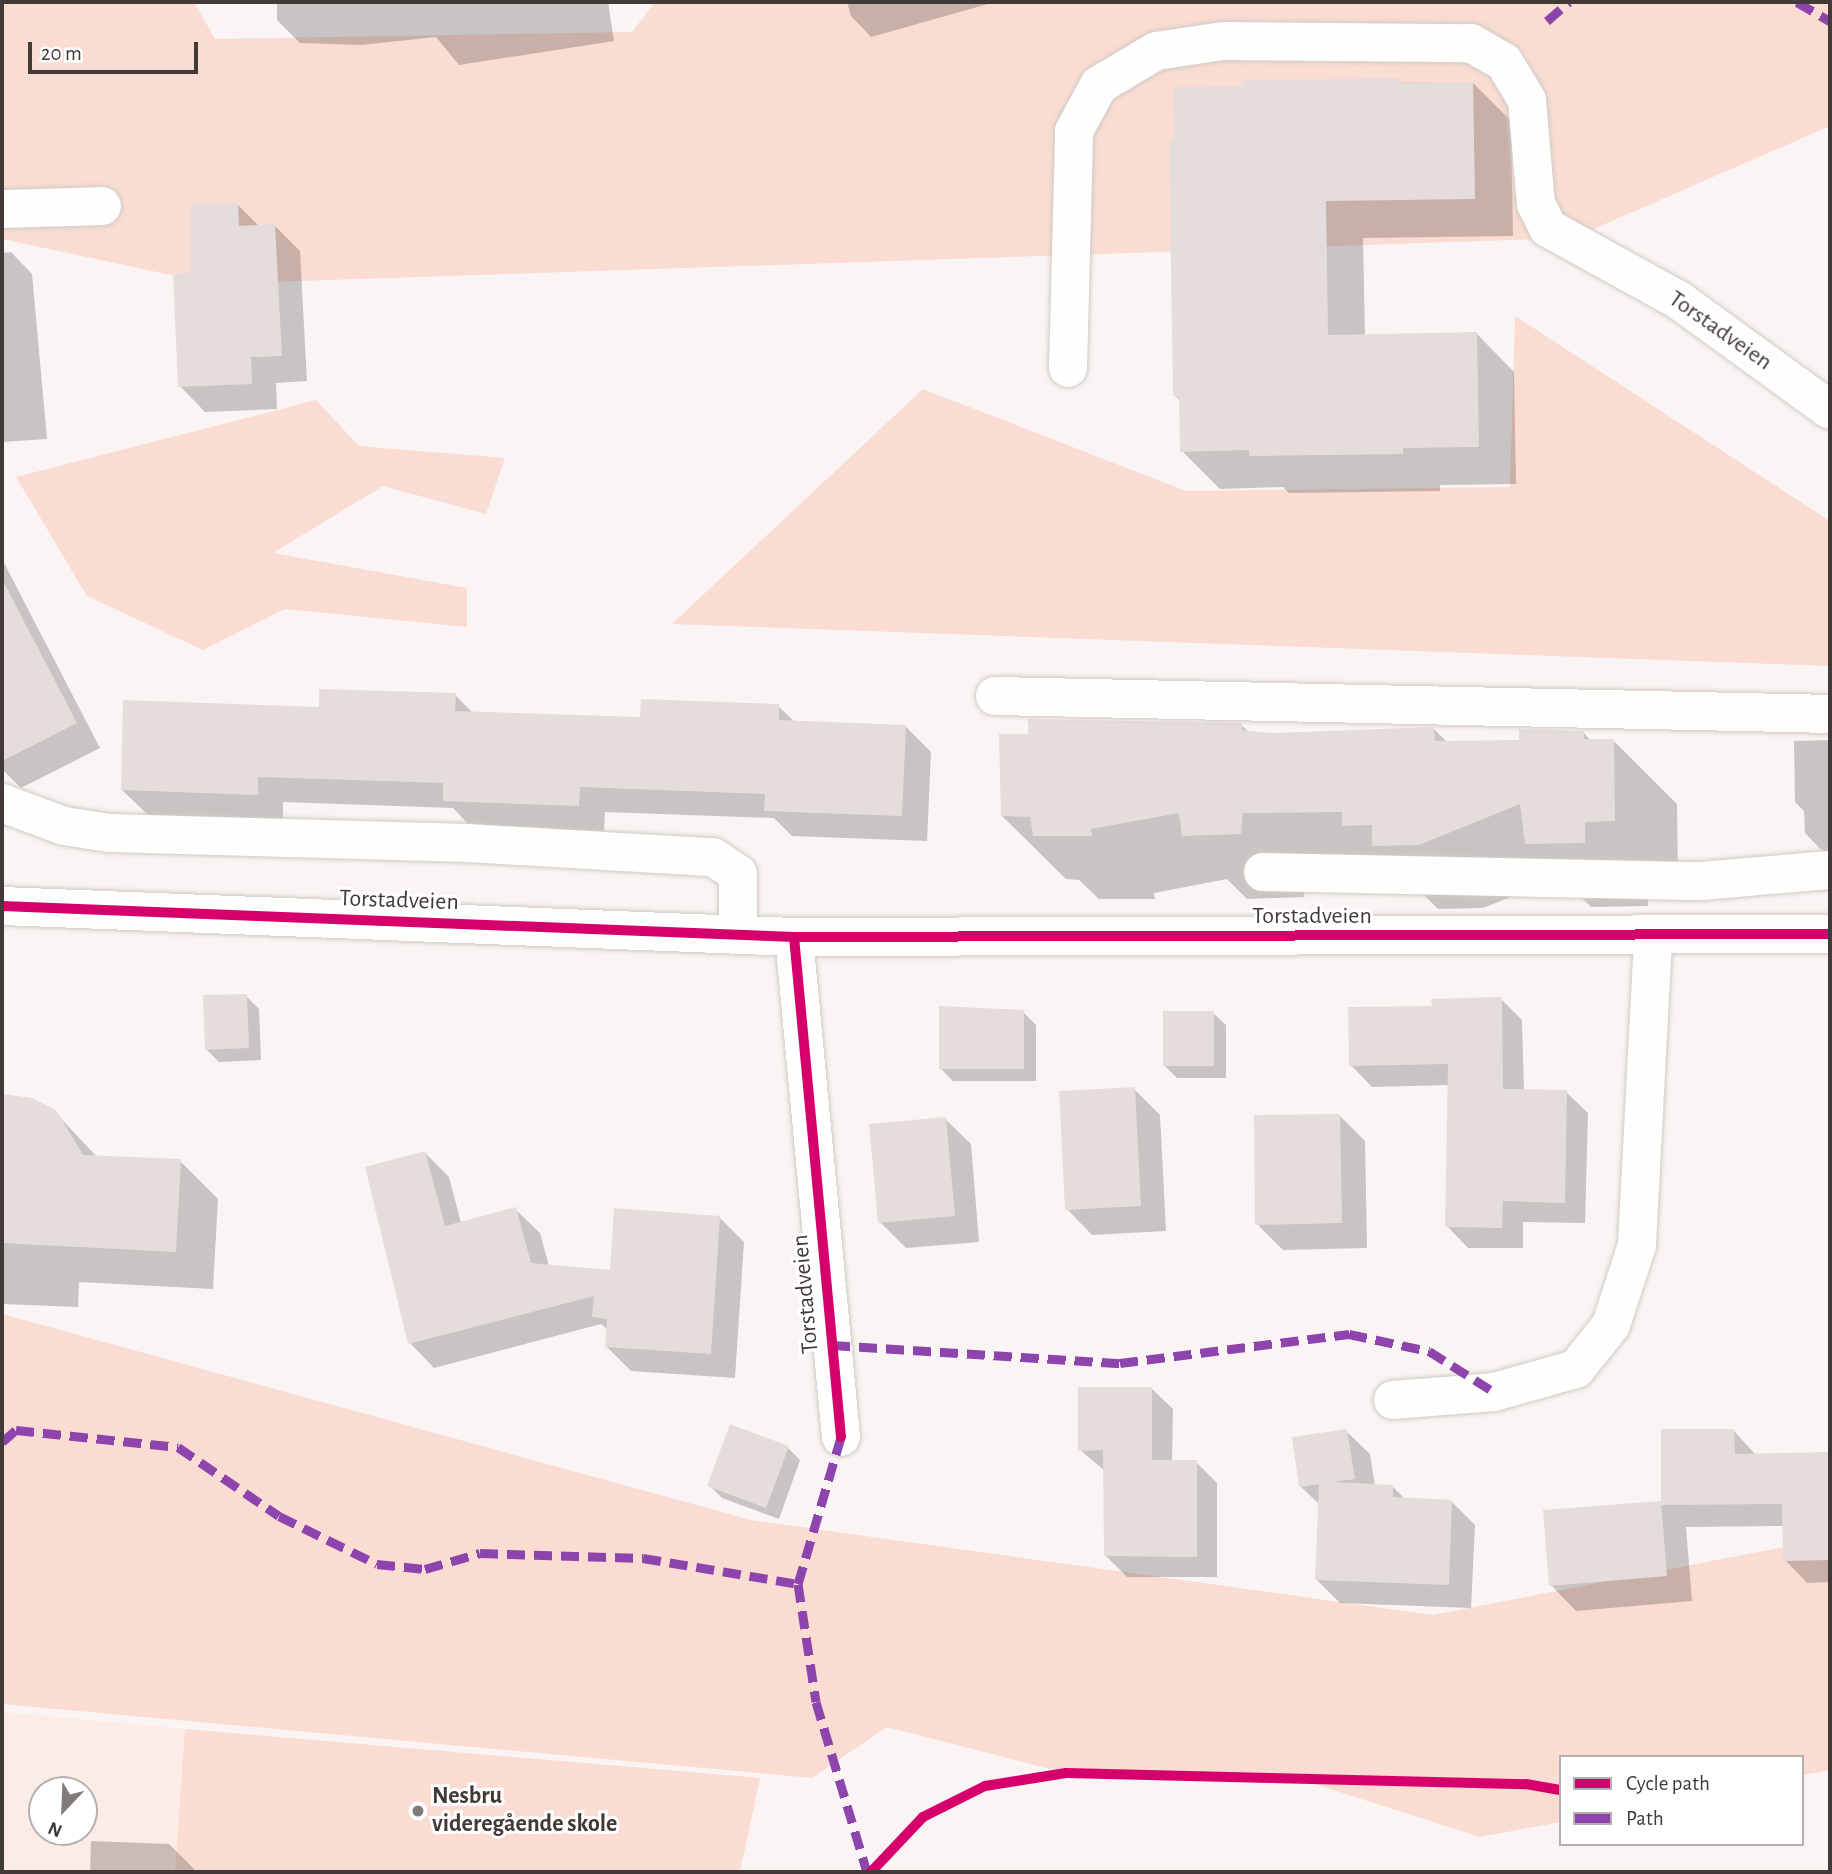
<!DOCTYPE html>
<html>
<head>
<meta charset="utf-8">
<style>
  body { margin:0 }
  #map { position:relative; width:1832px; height:1874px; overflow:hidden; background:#faf5f4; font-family:"Alegreya Sans",sans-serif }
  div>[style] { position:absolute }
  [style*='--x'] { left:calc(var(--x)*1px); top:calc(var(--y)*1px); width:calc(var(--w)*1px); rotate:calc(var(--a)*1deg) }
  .built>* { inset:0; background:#fcece7 }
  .green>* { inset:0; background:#fadcd2 }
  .shadow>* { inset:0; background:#0003 }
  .building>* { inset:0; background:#e4dddb }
  .roads { filter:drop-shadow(0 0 2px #d0cac7) drop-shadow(0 0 2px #d0cac7) }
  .minor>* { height:38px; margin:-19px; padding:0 19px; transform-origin:19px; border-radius:19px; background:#fefefd }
  .quiet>* { height:9px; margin-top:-4.5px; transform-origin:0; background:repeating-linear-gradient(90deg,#8e44ad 0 18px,transparent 0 27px) }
  .cycleway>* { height:10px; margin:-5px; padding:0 5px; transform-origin:5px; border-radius:5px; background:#d6006c }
  .dots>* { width:19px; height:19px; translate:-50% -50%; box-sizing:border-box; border:4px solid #fff; border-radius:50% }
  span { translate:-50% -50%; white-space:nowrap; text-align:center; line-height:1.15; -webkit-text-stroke:6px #fff; paint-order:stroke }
  .street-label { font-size:24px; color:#423a37 }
  .poi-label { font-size:24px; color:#423a37; font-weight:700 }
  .left { translate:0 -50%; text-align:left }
  .frame { position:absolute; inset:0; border:4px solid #423a37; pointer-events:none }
  .legend { position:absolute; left:1559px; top:1755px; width:245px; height:91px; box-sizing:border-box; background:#fff; border:2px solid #b3b0af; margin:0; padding:9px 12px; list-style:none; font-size:21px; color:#423a37 }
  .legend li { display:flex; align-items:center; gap:14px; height:35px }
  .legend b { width:35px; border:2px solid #b3b0af }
  .north { position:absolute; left:28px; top:1776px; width:70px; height:70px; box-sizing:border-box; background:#fff; border:2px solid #b3b0af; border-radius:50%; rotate:203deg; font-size:19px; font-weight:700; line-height:28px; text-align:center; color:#423a37 }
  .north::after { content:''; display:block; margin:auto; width:24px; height:32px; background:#827b79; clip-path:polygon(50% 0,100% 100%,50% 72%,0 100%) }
  .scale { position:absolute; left:28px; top:42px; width:170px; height:32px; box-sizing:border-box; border:4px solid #423a37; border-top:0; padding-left:9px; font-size:21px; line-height:24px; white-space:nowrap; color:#423a37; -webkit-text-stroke:5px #fff; paint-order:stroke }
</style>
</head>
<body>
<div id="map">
  <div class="built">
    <div style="clip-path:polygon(evenodd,2px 1712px,185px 1729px,760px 1778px,740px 1872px,2px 1872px,2px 1712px,42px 1790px,84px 1790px,84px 1832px,42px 1832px,42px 1790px)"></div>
  </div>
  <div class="green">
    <div style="clip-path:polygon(2px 2px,194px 2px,215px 39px,632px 32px,655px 2px,1830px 2px,1830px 126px,1573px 238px,213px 284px,2px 239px)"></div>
    <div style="clip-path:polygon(1515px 316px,1830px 521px,1830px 666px,672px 624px,923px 389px,1186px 491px,1510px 487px)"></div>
    <div style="clip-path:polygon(316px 400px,359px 446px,505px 458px,486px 514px,383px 486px,273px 553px,467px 588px,467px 627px,285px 609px,203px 650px,87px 596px,16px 477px)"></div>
    <div style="clip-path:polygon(2px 1314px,751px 1520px,1433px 1615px,1830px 1538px,1830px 1770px,1802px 1775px,1802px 1757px,1561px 1757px,1561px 1822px,1480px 1837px,1296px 1778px,1066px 1773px,887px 1727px,812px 1778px,2px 1704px)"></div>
    <div style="clip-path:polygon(185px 1729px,760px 1778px,740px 1872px,175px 1872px)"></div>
  </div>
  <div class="shadow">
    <div style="clip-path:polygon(277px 2px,608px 2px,614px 41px,459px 65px,436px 37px,361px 45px,300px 43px,277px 20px)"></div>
    <div style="clip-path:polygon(847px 2px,987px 2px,988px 4px,871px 37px,851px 16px)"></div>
    <div style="clip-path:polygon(1245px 82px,1473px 83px,1511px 121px,1513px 236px,1363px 238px,1365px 336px,1477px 334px,1514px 372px,1516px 484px,1440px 485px,1440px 491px,1289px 493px,1283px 487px,1220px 489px,1182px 451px,1181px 401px,1175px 396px,1176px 144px,1245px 87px)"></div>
    <div style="clip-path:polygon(237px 204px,259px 226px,275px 226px,300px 251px,307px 381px,276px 383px,277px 409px,205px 412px,180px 386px,192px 275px)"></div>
    <div style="clip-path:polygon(11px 252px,32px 274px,47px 439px,2px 442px,2px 253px)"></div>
    <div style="clip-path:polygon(2px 559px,100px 748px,21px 788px,2px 769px)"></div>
    <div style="clip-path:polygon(455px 695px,473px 713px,642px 719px,778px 706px,795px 722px,905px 726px,931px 752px,927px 841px,792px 836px,774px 818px,605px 812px,604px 831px,470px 826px,453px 808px,283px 802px,283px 820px,148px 815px,122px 790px,320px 708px)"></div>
    <div style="clip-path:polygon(1241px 725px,1249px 732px,1272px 734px,1434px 729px,1447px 742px,1521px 742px,1583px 732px,1591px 741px,1613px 740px,1677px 804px,1678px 884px,1648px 885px,1648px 906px,1591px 907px,1561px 877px,1483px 908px,1438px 909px,1417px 888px,1306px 876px,1304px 897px,1247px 899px,1227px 879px,1154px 893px,1155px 899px,1099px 899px,1079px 880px,1066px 879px,1002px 816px)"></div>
    <div style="clip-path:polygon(1830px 740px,1830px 859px,1805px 833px,1804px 811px,1795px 802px,1794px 741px)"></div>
    <div style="clip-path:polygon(246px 996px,259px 1009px,261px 1060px,219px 1062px,206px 1049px)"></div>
    <div style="clip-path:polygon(1501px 999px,1522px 1020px,1524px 1091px,1566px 1092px,1588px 1113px,1585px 1223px,1523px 1222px,1523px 1248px,1468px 1248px,1447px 1226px,1450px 1085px,1372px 1087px,1351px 1065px,1433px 1007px)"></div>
    <div style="clip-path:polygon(1023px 1012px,1036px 1025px,1036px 1081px,953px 1081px,940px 1068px)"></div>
    <div style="clip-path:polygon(1213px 1013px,1226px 1025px,1226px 1078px,1177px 1078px,1165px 1066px)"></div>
    <div style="clip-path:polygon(1134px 1089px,1160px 1115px,1166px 1231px,1092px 1235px,1067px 1209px)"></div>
    <div style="clip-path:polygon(2px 1096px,55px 1112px,97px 1157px,180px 1161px,218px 1199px,213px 1289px,79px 1282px,78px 1307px,2px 1304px)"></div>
    <div style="clip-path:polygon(1340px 1116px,1365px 1141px,1367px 1248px,1283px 1250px,1257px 1224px)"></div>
    <div style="clip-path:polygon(945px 1119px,971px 1144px,979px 1242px,906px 1248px,880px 1222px)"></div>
    <div style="clip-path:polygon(425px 1153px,449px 1177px,461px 1223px,515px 1209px,540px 1233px,549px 1266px,612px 1272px,719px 1217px,744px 1242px,735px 1378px,631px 1371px,607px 1347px,608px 1330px,601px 1324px,434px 1368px,410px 1343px)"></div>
    <div style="clip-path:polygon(1151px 1388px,1173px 1409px,1172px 1462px,1196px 1462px,1217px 1483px,1217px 1577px,1127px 1577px,1106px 1556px,1105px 1471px,1080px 1450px)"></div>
    <div style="clip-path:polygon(1662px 1430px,1734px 1431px,1756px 1455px,1830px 1454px,1830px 1582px,1807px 1583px,1785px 1560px,1784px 1526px,1686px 1527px,1692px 1601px,1576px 1611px,1551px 1585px,1660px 1502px,1663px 1506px)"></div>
    <div style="clip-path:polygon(1346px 1431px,1370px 1454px,1375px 1486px,1393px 1487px,1405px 1499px,1451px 1501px,1475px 1525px,1471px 1608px,1340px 1603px,1316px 1579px,1320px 1505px,1300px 1486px)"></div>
    <div style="clip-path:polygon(788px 1448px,800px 1460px,779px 1519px,722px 1498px,709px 1485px)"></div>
    <div style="clip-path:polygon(91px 1841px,169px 1844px,197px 1872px,90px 1872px)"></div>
  </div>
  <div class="building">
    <div style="clip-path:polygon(1399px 78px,1399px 83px,1473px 82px,1475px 199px,1326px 201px,1328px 335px,1477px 332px,1479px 447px,1403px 448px,1403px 454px,1249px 456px,1249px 450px,1180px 452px,1179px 397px,1173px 396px,1169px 141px,1174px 142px,1173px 87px,1243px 86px,1243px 80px)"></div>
    <div style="clip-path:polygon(238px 203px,239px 226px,275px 224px,282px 356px,251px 357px,252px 384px,178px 387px,173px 274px,190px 273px,190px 204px)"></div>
    <div style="clip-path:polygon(2px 579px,77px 723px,2px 761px)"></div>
    <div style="clip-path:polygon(319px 689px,456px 693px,455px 711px,640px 717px,641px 699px,779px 704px,779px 720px,906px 725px,902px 816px,764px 811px,765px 794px,580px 787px,579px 806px,443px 801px,443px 783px,385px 781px,258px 777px,258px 795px,121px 790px,123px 700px,319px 707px)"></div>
    <div style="clip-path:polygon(1028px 719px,1242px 723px,1242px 730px,1273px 733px,1434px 727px,1435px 741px,1519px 740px,1519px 729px,1584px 731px,1584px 739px,1614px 739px,1615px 821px,1585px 822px,1585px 843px,1525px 844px,1520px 804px,1419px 845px,1372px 846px,1372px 825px,1342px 826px,1342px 812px,1243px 813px,1241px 834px,1182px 836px,1179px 813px,1091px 829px,1092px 836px,1033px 836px,1030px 817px,1001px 816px,999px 734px,1028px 734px)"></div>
    <div style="clip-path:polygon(247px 994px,249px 1048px,205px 1050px,203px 995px)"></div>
    <div style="clip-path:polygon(1502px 997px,1503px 1089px,1567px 1090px,1565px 1203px,1503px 1201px,1502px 1228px,1445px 1227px,1448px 1064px,1349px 1066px,1348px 1007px,1432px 1006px,1431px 999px)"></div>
    <div style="clip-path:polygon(939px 1006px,1024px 1010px,1024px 1069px,939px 1069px)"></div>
    <div style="clip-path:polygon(1163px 1011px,1214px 1011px,1214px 1066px,1163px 1066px)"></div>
    <div style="clip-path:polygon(1135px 1087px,1141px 1206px,1065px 1210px,1059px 1091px)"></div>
    <div style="clip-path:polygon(2px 1094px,32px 1098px,56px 1110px,83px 1155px,181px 1159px,176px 1252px,2px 1243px)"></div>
    <div style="clip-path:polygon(1340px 1114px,1342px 1223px,1255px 1225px,1254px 1115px)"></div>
    <div style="clip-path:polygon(946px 1117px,955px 1216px,878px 1223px,869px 1124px)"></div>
    <div style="clip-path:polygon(425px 1151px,445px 1226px,516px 1207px,531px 1263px,610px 1270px,614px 1208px,720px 1216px,711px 1354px,605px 1347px,607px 1319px,592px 1317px,594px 1296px,408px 1344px,365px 1167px)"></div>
    <div style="clip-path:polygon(1078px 1387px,1152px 1387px,1152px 1460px,1197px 1460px,1197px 1557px,1104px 1556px,1103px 1450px,1078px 1451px)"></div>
    <div style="clip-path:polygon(730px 1424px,789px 1446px,766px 1508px,707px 1486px)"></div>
    <div style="clip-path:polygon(1347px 1429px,1355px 1479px,1332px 1482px,1393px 1485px,1393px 1497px,1452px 1500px,1449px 1585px,1315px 1580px,1319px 1484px,1299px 1487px,1292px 1437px)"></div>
    <div style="clip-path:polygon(1661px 1429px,1734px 1429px,1735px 1454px,1830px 1452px,1830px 1560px,1783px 1561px,1782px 1504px,1661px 1505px)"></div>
    <div style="clip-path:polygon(1661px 1501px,1667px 1576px,1549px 1586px,1543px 1510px)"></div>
  </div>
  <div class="roads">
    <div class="minor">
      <div style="--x:2;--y:209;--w:100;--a:-1.7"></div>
      <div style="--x:1068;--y:368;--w:237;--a:-88.5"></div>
      <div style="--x:1074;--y:131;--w:52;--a:-61.5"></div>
      <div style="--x:1099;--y:85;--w:66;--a:-30.8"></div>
      <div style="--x:1156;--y:51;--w:68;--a:-8.5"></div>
      <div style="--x:1223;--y:41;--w:248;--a:0.5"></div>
      <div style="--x:1471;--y:43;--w:38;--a:30"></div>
      <div style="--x:1504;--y:62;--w:44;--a:58.8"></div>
      <div style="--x:1527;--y:100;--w:104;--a:85.1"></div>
      <div style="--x:1536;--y:204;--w:27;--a:63"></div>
      <div style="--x:1548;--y:228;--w:151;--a:28.9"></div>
      <div style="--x:1680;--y:301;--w:185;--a:36"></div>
      <div style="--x:995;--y:696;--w:835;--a:1.23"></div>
      <div style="--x:2;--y:803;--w:66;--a:20.4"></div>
      <div style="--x:64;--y:826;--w:47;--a:8.7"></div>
      <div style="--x:110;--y:833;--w:357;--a:1.6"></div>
      <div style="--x:467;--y:843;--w:246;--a:3.3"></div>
      <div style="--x:713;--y:857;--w:30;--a:34"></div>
      <div style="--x:738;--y:874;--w:61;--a:90"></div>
      <div style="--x:1263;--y:872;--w:438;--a:1.2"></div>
      <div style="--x:1701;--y:881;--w:129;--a:-4.9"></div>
      <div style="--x:2;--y:906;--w:793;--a:2.24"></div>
      <div style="--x:794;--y:937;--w:1036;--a:-0.17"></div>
      <div style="--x:794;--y:937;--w:502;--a:84.63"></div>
      <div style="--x:1393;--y:1400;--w:101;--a:-4.5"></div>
      <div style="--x:1494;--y:1392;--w:85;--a:-15.7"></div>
      <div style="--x:1576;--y:1369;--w:56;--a:-51.5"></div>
      <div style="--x:1611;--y:1325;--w:84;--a:-72"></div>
      <div style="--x:1637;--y:1245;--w:307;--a:-87"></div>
    </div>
  </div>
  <div class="quiet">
    <div style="--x:1797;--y:2;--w:38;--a:30"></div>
    <div style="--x:1547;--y:21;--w:29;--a:-41"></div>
    <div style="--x:832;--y:1345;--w:289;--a:3.6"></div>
    <div style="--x:1120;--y:1363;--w:231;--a:-7.2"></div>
    <div style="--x:1349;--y:1334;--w:82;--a:12"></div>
    <div style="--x:1429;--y:1351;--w:77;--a:32.2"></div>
    <div style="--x:841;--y:1437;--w:153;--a:106.3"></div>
    <div style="--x:798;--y:1584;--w:119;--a:81.3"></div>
    <div style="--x:816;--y:1702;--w:177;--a:73.3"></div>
    <div style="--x:2;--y:1442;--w:18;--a:-41"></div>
    <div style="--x:16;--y:1430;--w:163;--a:6"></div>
    <div style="--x:178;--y:1447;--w:122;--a:34.3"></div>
    <div style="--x:279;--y:1516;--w:109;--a:26.1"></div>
    <div style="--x:377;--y:1564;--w:48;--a:5.9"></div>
    <div style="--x:425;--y:1569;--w:57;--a:-16.2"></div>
    <div style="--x:480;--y:1553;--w:163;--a:1.8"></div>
    <div style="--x:643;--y:1558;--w:157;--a:9.5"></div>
  </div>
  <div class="cycleway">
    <div style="--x:2;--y:906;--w:793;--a:2.24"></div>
    <div style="--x:794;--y:937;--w:1036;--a:-0.17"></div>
    <div style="--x:794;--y:937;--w:502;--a:84.63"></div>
    <div style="--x:871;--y:1872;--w:76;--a:-46.6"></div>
    <div style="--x:923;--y:1817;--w:69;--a:-26.6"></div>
    <div style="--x:985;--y:1786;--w:82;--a:-9.1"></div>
    <div style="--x:1066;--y:1773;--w:460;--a:1.4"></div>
    <div style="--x:1526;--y:1784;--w:36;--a:10"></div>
  </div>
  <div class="dots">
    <div style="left:418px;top:1811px;background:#827b79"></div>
  </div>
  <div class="street-label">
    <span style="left:1720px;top:331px;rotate:35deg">Torstadveien</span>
    <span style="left:399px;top:901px;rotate:2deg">Torstadveien</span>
    <span style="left:1312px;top:917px">Torstadveien</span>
    <span style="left:806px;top:1294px;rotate:-95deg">Torstadveien</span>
  </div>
  <div class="poi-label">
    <span class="left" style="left:432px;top:1811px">Nesbru<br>videregående skole</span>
  </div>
  <div class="frame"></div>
  <ul class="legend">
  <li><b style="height:9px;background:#d6006c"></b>Cycle path</li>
  <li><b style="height:9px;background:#8e44ad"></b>Path</li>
  </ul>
  <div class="north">N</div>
  <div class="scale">20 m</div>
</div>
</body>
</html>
